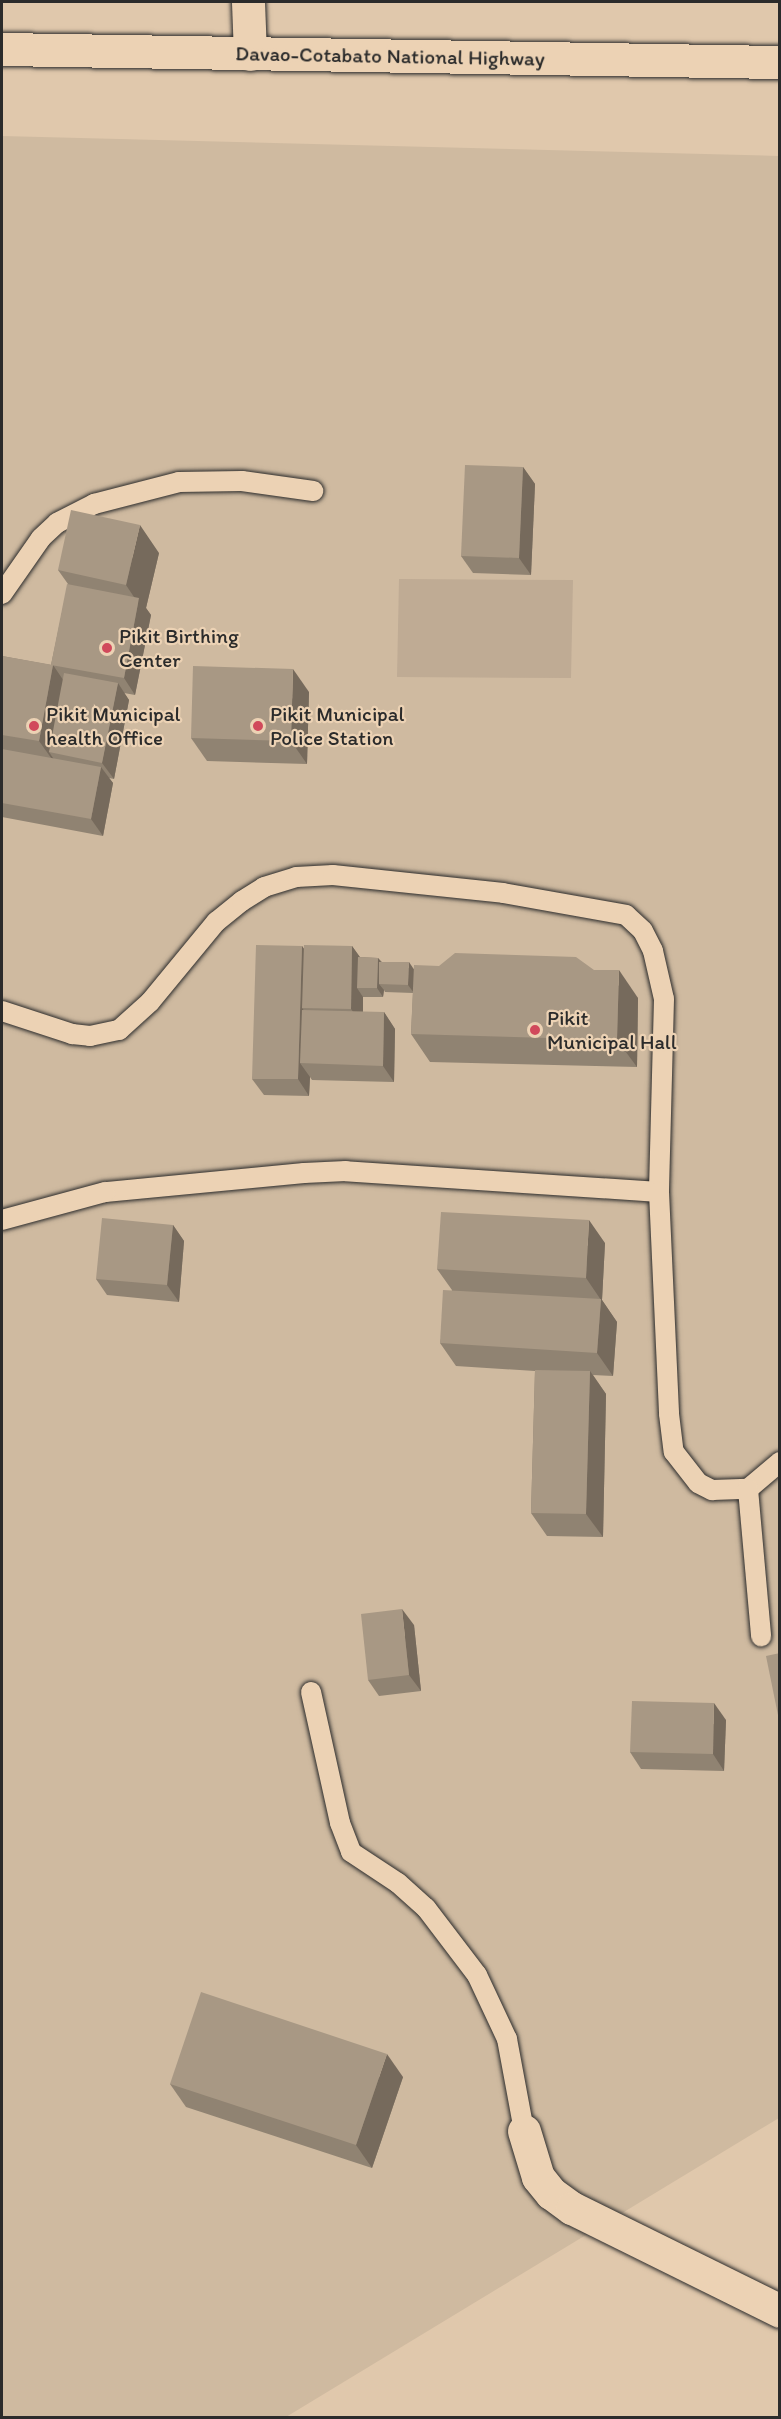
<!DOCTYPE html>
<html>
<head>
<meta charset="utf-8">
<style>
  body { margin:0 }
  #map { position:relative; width:781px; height:2419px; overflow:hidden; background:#e0c8ac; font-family:Itim,sans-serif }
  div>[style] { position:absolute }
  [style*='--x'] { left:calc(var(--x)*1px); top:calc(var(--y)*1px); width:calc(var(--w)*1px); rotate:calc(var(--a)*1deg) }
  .built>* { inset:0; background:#cfbaa0 }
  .green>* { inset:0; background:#bfab94 }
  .roads { filter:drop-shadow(0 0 2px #2b2b2b) drop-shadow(0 0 2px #2b2b2b) }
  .lane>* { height:20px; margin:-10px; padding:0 10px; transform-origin:10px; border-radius:10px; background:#ecd2b4 }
  .street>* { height:33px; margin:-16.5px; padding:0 16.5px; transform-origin:16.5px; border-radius:16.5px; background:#ecd2b4 }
  .highway>* { height:33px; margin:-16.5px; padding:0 16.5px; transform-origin:16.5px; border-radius:16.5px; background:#ecd2b4 }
  .wall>* { inset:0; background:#908372 }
  .shaded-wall>* { inset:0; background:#766a5c }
  .building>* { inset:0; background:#a89884 }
  .dots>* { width:16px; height:16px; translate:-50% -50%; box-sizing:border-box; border:3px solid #ecd2b4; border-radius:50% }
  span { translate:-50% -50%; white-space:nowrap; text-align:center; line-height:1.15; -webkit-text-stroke:4.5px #ecd2b4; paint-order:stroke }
  .street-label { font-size:21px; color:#2b2b2b }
  .poi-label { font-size:21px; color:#2b2b2b }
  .left { translate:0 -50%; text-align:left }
  .frame { position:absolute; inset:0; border:3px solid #2b2b2b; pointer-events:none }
</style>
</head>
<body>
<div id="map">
  <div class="built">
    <div style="clip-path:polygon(2px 136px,779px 156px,779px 2118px,286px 2417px,2px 2418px)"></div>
  </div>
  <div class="green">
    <div style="clip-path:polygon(399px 579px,573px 580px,571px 678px,397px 677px)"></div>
  </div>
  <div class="roads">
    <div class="lane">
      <div style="--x:2;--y:594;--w:68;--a:-55.1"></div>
      <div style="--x:41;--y:538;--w:22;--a:-43"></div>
      <div style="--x:57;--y:523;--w:42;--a:-27.2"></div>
      <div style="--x:94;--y:504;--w:88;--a:-14.5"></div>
      <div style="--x:179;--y:482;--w:63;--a:-0.9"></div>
      <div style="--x:242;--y:481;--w:72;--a:8"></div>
      <div style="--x:2;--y:1011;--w:74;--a:18.2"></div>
      <div style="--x:72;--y:1034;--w:18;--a:6"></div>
      <div style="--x:90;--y:1036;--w:30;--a:-12"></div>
      <div style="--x:119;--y:1030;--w:42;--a:-42.1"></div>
      <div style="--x:150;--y:1002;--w:104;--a:-50.5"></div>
      <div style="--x:216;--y:922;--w:33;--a:-39"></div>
      <div style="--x:242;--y:901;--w:26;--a:-32"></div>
      <div style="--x:264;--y:887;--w:34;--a:-17"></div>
      <div style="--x:296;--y:877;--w:37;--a:-3"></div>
      <div style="--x:333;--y:875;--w:171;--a:6"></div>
      <div style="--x:503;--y:893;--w:125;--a:10.1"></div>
      <div style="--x:626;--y:915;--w:23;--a:43"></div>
      <div style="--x:643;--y:931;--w:22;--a:63"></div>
      <div style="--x:653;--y:951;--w:49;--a:77.1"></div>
      <div style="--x:664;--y:999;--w:193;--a:91.5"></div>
      <div style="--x:659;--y:1192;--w:314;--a:-176.2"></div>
      <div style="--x:346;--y:1171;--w:42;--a:177.3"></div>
      <div style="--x:304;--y:1173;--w:200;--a:174.5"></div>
      <div style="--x:105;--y:1192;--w:107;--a:164.8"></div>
      <div style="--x:659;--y:1192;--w:222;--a:87.4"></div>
      <div style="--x:669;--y:1414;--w:38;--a:83"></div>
      <div style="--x:674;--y:1452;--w:39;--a:52"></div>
      <div style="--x:698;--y:1483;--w:16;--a:27"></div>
      <div style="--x:712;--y:1490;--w:36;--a:-2"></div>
      <div style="--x:748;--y:1489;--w:42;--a:-40.2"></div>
      <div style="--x:748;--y:1489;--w:148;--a:84.9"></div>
      <div style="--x:311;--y:1692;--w:134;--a:77.5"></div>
      <div style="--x:340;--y:1823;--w:31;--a:69"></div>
      <div style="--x:351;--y:1852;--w:56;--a:33.4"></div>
      <div style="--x:398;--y:1883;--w:38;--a:42"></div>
      <div style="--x:426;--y:1908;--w:84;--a:52.7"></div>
      <div style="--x:477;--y:1975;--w:71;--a:64.9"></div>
      <div style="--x:507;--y:2039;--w:94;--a:79.5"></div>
    </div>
    <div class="street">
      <div style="--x:248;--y:2;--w:52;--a:87.8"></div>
      <div style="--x:524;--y:2131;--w:48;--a:73.1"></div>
      <div style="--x:538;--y:2177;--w:21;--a:51"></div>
      <div style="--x:551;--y:2193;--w:26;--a:36"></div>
      <div style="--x:572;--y:2208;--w:232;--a:26.3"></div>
    </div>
    <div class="highway">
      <div style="--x:2;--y:49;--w:778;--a:0.96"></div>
    </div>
  </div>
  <div class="wall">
    <div style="clip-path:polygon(523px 467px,535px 484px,531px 575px,473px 573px,461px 556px)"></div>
    <div style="clip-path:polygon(159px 553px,146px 608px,151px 615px,135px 695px,124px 693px,129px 700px,114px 779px,109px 778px,113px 783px,103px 836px,2px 817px,2px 656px,51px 665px,68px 584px,58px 570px)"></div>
    <div style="clip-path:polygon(309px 692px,307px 764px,207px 761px,191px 738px)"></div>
    <div style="clip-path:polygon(302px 946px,304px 949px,352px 946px,360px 957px,378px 958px,382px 962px,414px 969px,594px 970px,638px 998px,637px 1067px,430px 1062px,411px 1034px,413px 993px,385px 992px,384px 990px,383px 997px,363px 997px,363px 1012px,384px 1012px,395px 1029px,394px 1082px,312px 1080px,310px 1077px,309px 1096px,264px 1095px,252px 1079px)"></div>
    <div style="clip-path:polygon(173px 1225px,184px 1241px,179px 1302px,107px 1295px,96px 1279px)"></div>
    <div style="clip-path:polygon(605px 1243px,602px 1300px,617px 1322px,613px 1376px,593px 1375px,606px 1394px,603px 1537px,547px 1536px,531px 1513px,535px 1371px,456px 1366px,440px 1343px,452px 1290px,437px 1269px)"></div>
    <div style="clip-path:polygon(414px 1625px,421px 1691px,379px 1696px,368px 1680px)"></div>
    <div style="clip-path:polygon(726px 1720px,724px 1771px,641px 1769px,630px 1752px)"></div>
    <div style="clip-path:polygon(403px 2077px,372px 2168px,186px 2107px,170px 2084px)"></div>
  </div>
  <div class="shaded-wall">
    <div style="clip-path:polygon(523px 467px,535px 484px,531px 575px,519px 558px)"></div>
    <div style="clip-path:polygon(140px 525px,159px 553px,146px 608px,151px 615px,135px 695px,124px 678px,138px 603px,126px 585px)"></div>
    <div style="clip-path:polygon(53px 665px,72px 693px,49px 752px,59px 767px,59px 769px,39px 741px)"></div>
    <div style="clip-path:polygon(293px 669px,309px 692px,307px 764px,291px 741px)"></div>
    <div style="clip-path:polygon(118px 683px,129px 700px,114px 779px,102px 763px)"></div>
    <div style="clip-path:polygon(101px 767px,113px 783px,103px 836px,91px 819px)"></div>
    <div style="clip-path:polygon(302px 946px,313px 962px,302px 1008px,312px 1021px,300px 1063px,310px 1077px,309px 1096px,298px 1079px)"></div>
    <div style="clip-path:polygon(352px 946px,364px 963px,357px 988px,363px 997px,363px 1025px,351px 1009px)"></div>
    <div style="clip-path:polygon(378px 958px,384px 966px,379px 984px,384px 990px,383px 997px,377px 988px)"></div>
    <div style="clip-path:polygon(409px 962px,415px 971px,414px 993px,408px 985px)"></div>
    <div style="clip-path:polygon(619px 970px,638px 998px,637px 1067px,617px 1040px)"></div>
    <div style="clip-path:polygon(384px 1012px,395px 1029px,394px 1082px,383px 1066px)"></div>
    <div style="clip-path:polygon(589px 1220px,605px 1243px,602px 1300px,617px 1322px,613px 1376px,597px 1353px,601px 1300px,586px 1278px)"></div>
    <div style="clip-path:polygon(173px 1225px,184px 1241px,179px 1302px,167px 1285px)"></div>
    <div style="clip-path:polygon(590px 1371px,606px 1394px,603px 1537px,586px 1514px)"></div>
    <div style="clip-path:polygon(402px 1609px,414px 1625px,421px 1691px,409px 1675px)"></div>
    <div style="clip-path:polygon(714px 1703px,726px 1720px,724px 1771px,713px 1754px)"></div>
    <div style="clip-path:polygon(387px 2054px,403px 2077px,372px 2168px,356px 2145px)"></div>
  </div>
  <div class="building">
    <div style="clip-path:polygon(465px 465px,523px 467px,519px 558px,461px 556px)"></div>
    <div style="clip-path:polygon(71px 510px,140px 525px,126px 585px,58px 570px)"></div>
    <div style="clip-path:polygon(67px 584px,139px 598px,124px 678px,51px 665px)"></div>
    <div style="clip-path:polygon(2px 656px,53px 665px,39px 741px,2px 735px)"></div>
    <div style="clip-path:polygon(193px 666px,293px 669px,291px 741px,191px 738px)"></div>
    <div style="clip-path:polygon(64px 673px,118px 683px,102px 763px,49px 752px)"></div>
    <div style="clip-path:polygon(2px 749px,101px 767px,91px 819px,2px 803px)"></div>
    <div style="clip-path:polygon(256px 945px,302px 946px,298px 1079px,252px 1079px)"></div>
    <div style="clip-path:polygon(304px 945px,352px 946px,351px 1009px,302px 1008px)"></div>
    <div style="clip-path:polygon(455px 953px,576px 957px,594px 970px,619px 970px,617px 1040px,411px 1034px,414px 965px,439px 966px)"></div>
    <div style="clip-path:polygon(358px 957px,378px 958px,377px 988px,357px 988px)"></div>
    <div style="clip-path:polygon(379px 962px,409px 962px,408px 985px,379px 984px)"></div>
    <div style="clip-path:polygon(302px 1010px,384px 1012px,383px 1066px,300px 1063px)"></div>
    <div style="clip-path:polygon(441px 1212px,589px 1220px,586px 1278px,437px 1269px)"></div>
    <div style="clip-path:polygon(102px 1218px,173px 1225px,167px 1285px,96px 1279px)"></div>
    <div style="clip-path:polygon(443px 1290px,601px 1299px,597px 1353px,440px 1343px)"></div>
    <div style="clip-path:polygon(535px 1370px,590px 1371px,586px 1514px,531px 1513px)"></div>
    <div style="clip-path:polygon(402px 1609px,409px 1675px,368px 1680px,361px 1614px)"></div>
    <div style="clip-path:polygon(780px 1653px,780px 1725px,766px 1656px)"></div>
    <div style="clip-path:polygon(632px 1701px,714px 1703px,713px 1754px,630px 1752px)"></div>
    <div style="clip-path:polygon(201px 1992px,387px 2054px,356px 2145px,170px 2084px)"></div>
  </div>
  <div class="dots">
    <div style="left:107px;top:648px;background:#d1495b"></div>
    <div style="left:34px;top:726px;background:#d1495b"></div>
    <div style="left:258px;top:726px;background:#d1495b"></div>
    <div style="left:535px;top:1030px;background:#d1495b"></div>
  </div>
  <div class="street-label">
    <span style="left:390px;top:56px;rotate:1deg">Davao-Cotabato National Highway</span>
  </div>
  <div class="poi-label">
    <span class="left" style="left:119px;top:648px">Pikit Birthing<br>Center</span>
    <span class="left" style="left:46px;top:726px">Pikit Municipal<br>health Office</span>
    <span class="left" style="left:270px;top:726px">Pikit Municipal<br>Police Station</span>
    <span class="left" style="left:547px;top:1030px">Pikit<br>Municipal Hall</span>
  </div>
  <div class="frame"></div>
</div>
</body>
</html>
